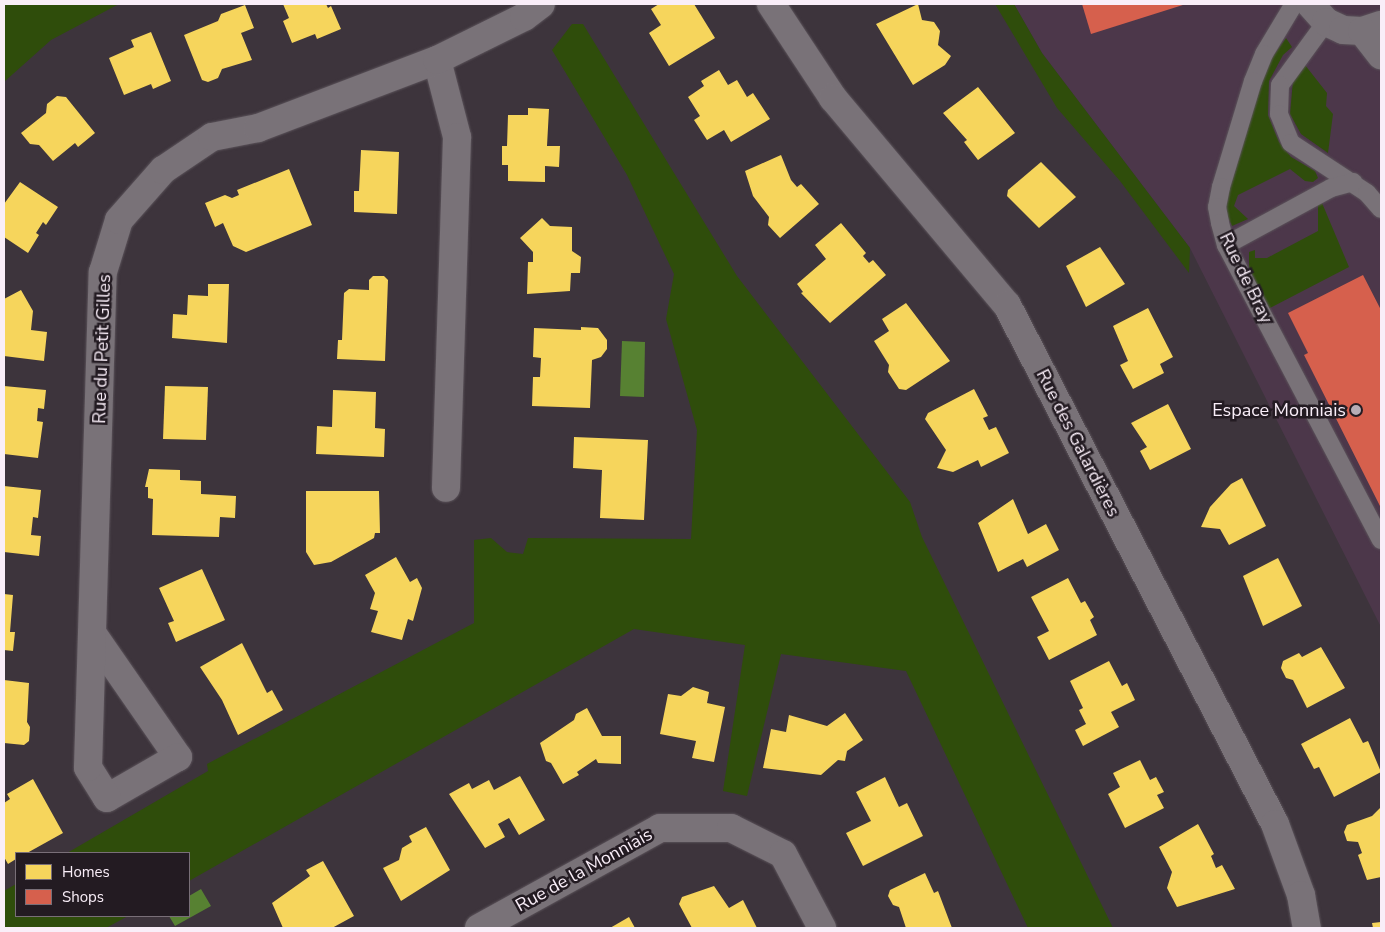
<!DOCTYPE html>
<html>
<head>
<meta charset="utf-8">
<style>
  body { margin:0 }
  #map { position:relative; width:1385px; height:932px; overflow:hidden; background:#3d343c; font-family:"Nunito Sans",sans-serif }
  div>[style] { position:absolute }
  [style*='--x'] { left:calc(var(--x)*1px); top:calc(var(--y)*1px); width:calc(var(--w)*1px); rotate:calc(var(--a)*1deg) }
  .built>* { inset:0; background:#4c374a }
  .green>* { inset:0; background:#2f4d0b }
  .water>* { inset:0; background:#578132 }
  .homes>* { inset:0; background:#f6d55c }
  .shops>* { inset:0; background:#d6604d }
  .roads { filter:drop-shadow(0 0 1px #5b535a) drop-shadow(0 0 1px #5b535a) }
  .lane>* { height:18px; margin:-9px; padding:0 9px; transform-origin:9px; border-radius:9px; background:#797278 }
  .street>* { height:28px; margin:-14px; padding:0 14px; transform-origin:14px; border-radius:14px; background:#797278 }
  .secondary>* { height:28px; margin:-14px; padding:0 14px; transform-origin:14px; border-radius:14px; background:#797278 }
  .dots>* { width:14px; height:14px; translate:-50% -50%; box-sizing:border-box; border:2px solid #231b22; border-radius:50% }
  span { translate:-50% -50%; white-space:nowrap; text-align:center; line-height:1.15; -webkit-text-stroke:5px #231b22; paint-order:stroke }
  .street-label { font-size:18px; color:#f9eef8 }
  .poi-label { font-size:18px; color:#f9eef8 }
  .right { translate:-100% -50%; text-align:right }
  .frame { position:absolute; inset:0; border:5px solid #f9eef8; pointer-events:none }
  .legend { position:absolute; left:15px; top:852px; width:175px; height:65px; box-sizing:border-box; background:#231b22; border:1px solid #796f78; margin:0; padding:6px 9px; list-style:none; font-size:15px; color:#f9eef8 }
  .legend li { display:flex; align-items:center; gap:10px; height:25px }
  .legend b { width:25px; border:1px solid #796f78 }
</style>
</head>
<body>
<div id="map">
  <div class="built">
    <div style="clip-path:polygon(1014px 4px,1381px 4px,1381px 627px,1190px 248px,1042px 53px)"></div>
  </div>
  <div class="green">
    <div style="clip-path:polygon(4px 4px,119px 4px,51px 40px,4px 82px)"></div>
    <div style="clip-path:polygon(995px 4px,1014px 4px,1042px 53px,1190px 248px,1189px 273px,1120px 181px,1057px 108px)"></div>
    <div style="clip-path:polygon(572px 24px,583px 24px,737px 276px,910px 502px,922px 537px,1113px 928px,1028px 928px,906px 671px,781px 654px,747px 796px,723px 791px,745px 645px,634px 629px,189px 881px,189px 853px,67px 853px,208px 771px,207px 764px,474px 623px,474px 540px,491px 538px,507px 552px,523px 554px,528px 538px,691px 539px,697px 430px,666px 319px,674px 274px,627px 175px,552px 50px)"></div>
    <div style="clip-path:polygon(1286px 38px,1292px 47px,1283px 55px,1269px 81px,1268px 115px,1279px 142px,1291px 157px,1315px 171px,1318px 178px,1313px 182px,1305px 181px,1290px 169px,1238px 195px,1234px 206px,1248px 219px,1232px 226px,1225px 211px,1226px 187px,1268px 63px)"></div>
    <div style="clip-path:polygon(1305px 65px,1327px 93px,1326px 106px,1333px 114px,1328px 153px,1301px 134px,1290px 114px,1293px 80px)"></div>
    <div style="clip-path:polygon(1322px 203px,1349px 267px,1268px 309px,1249px 273px,1249px 252px,1255px 250px,1255px 258px,1267px 258px,1318px 231px,1318px 205px)"></div>
    <div style="clip-path:polygon(16px 884px,16px 916px,128px 916px,106px 928px,4px 928px,4px 891px)"></div>
  </div>
  <div class="water">
    <div style="clip-path:polygon(622px 341px,645px 342px,644px 397px,620px 396px)"></div>
    <div style="clip-path:polygon(201px 889px,211px 906px,175px 926px,169px 916px,189px 916px,189px 896px)"></div>
  </div>
  <div class="homes">
    <div style="clip-path:polygon(283px 4px,326px 4px,328px 8px,331px 6px,341px 29px,317px 39px,315px 34px,292px 43px,283px 21px,289px 18px)"></div>
    <div style="clip-path:polygon(659px 4px,694px 4px,715px 38px,669px 66px,649px 33px,661px 25px,651px 9px)"></div>
    <div style="clip-path:polygon(918px 4px,922px 20px,934px 22px,940px 31px,938px 45px,951px 56px,945px 65px,913px 85px,876px 24px)"></div>
    <div style="clip-path:polygon(245px 5px,254px 28px,241px 33px,252px 60px,222px 69px,218px 78px,208px 82px,202px 80px,184px 35px,218px 21px,221px 14px)"></div>
    <div style="clip-path:polygon(151px 32px,171px 81px,153px 89px,151px 84px,124px 95px,109px 58px,134px 47px,131px 40px)"></div>
    <div style="clip-path:polygon(719px 70px,728px 85px,737px 80px,747px 97px,753px 93px,770px 119px,731px 142px,724px 130px,707px 140px,694px 120px,700px 116px,688px 97px,704px 86px,701px 81px)"></div>
    <div style="clip-path:polygon(978px 87px,1015px 133px,978px 160px,964px 142px,967px 140px,943px 113px)"></div>
    <div style="clip-path:polygon(57px 96px,66px 97px,95px 133px,78px 147px,75px 143px,53px 161px,39px 145px,30px 144px,21px 133px,46px 113px,47px 104px)"></div>
    <div style="clip-path:polygon(528px 108px,549px 109px,547px 146px,560px 146px,559px 167px,545px 166px,545px 182px,508px 181px,508px 165px,502px 165px,502px 146px,507px 146px,508px 115px,528px 115px)"></div>
    <div style="clip-path:polygon(361px 150px,399px 152px,397px 214px,354px 212px,354px 191px,359px 191px)"></div>
    <div style="clip-path:polygon(781px 155px,791px 180px,797px 187px,801px 184px,819px 204px,780px 238px,768px 225px,769px 217px,753px 196px,745px 171px)"></div>
    <div style="clip-path:polygon(1041px 162px,1076px 197px,1039px 228px,1007px 196px,1008px 190px)"></div>
    <div style="clip-path:polygon(289px 169px,312px 225px,246px 252px,233px 246px,223px 223px,215px 227px,205px 203px,225px 195px,232px 198px,239px 195px,237px 190px)"></div>
    <div style="clip-path:polygon(20px 182px,58px 207px,46px 225px,43px 222px,36px 233px,39px 235px,28px 253px,4px 237px,4px 204px)"></div>
    <div style="clip-path:polygon(542px 218px,550px 226px,572px 227px,572px 251px,581px 257px,580px 273px,571px 273px,570px 291px,527px 294px,528px 262px,533px 262px,533px 252px,520px 238px)"></div>
    <div style="clip-path:polygon(841px 223px,866px 253px,863px 256px,869px 263px,873px 260px,886px 275px,830px 323px,801px 293px,803px 292px,797px 284px,826px 259px,815px 245px)"></div>
    <div style="clip-path:polygon(1100px 247px,1125px 284px,1086px 307px,1066px 266px)"></div>
    <div style="clip-path:polygon(373px 276px,384px 276px,388px 280px,385px 361px,337px 359px,338px 340px,342px 340px,344px 293px,349px 289px,369px 290px,369px 280px)"></div>
    <div style="clip-path:polygon(208px 284px,229px 284px,227px 343px,172px 338px,173px 314px,187px 315px,188px 295px,208px 296px)"></div>
    <div style="clip-path:polygon(21px 290px,33px 311px,31px 330px,47px 332px,44px 361px,4px 356px,4px 299px)"></div>
    <div style="clip-path:polygon(906px 303px,950px 361px,906px 390px,899px 389px,888px 372px,889px 365px,874px 341px,889px 331px,882px 319px)"></div>
    <div style="clip-path:polygon(1148px 308px,1173px 357px,1160px 364px,1164px 373px,1133px 389px,1120px 365px,1128px 361px,1113px 326px)"></div>
    <div style="clip-path:polygon(581px 327px,598px 328px,607px 340px,607px 349px,601px 357px,592px 360px,590px 408px,532px 406px,533px 377px,540px 377px,541px 358px,533px 357px,534px 328px,581px 330px)"></div>
    <div style="clip-path:polygon(4px 386px,46px 390px,44px 409px,38px 408px,37px 421px,43px 422px,38px 458px,4px 454px)"></div>
    <div style="clip-path:polygon(165px 386px,208px 387px,206px 440px,163px 439px)"></div>
    <div style="clip-path:polygon(974px 389px,988px 416px,983px 418px,989px 430px,996px 427px,1009px 453px,981px 467px,978px 460px,953px 472px,937px 468px,946px 450px,925px 419px,928px 413px)"></div>
    <div style="clip-path:polygon(333px 390px,376px 392px,375px 428px,385px 429px,384px 457px,316px 454px,317px 426px,332px 427px)"></div>
    <div style="clip-path:polygon(1168px 404px,1191px 449px,1150px 470px,1140px 451px,1147px 447px,1131px 423px)"></div>
    <div style="clip-path:polygon(574px 437px,648px 440px,644px 520px,600px 518px,602px 470px,573px 468px)"></div>
    <div style="clip-path:polygon(149px 469px,180px 470px,180px 480px,201px 481px,201px 494px,236px 496px,235px 518px,220px 517px,219px 537px,152px 535px,153px 499px,148px 498px,148px 487px,145px 487px)"></div>
    <div style="clip-path:polygon(1242px 478px,1266px 526px,1229px 545px,1220px 529px,1201px 527px,1210px 507px,1231px 484px)"></div>
    <div style="clip-path:polygon(4px 486px,41px 490px,38px 518px,33px 517px,31px 535px,41px 536px,39px 556px,4px 552px)"></div>
    <div style="clip-path:polygon(306px 491px,379px 491px,380px 533px,375px 533px,374px 538px,331px 562px,314px 565px,306px 552px)"></div>
    <div style="clip-path:polygon(1013px 499px,1028px 534px,1046px 524px,1059px 550px,1027px 567px,1023px 559px,998px 572px,978px 523px)"></div>
    <div style="clip-path:polygon(396px 557px,410px 582px,417px 578px,422px 588px,413px 621px,408px 619px,402px 640px,371px 632px,378px 611px,370px 609px,375px 593px,365px 575px)"></div>
    <div style="clip-path:polygon(1278px 558px,1302px 606px,1263px 626px,1243px 576px)"></div>
    <div style="clip-path:polygon(202px 569px,225px 620px,176px 642px,168px 623px,174px 621px,159px 588px)"></div>
    <div style="clip-path:polygon(1068px 578px,1081px 603px,1085px 601px,1094px 617px,1090px 620px,1097px 635px,1049px 660px,1037px 637px,1049px 631px,1031px 597px)"></div>
    <div style="clip-path:polygon(4px 594px,13px 595px,10px 632px,15px 632px,13px 651px,4px 650px)"></div>
    <div style="clip-path:polygon(242px 643px,267px 693px,272px 690px,283px 710px,238px 735px,222px 700px,200px 667px)"></div>
    <div style="clip-path:polygon(1321px 647px,1345px 688px,1307px 708px,1293px 680px,1286px 678px,1281px 668px,1283px 661px,1299px 653px,1302px 657px)"></div>
    <div style="clip-path:polygon(1109px 661px,1122px 686px,1127px 683px,1135px 700px,1111px 712px,1119px 727px,1083px 746px,1075px 730px,1086px 724px,1079px 710px,1083px 708px,1070px 681px)"></div>
    <div style="clip-path:polygon(4px 680px,29px 683px,27px 722px,30px 727px,29px 741px,24px 745px,4px 743px)"></div>
    <div style="clip-path:polygon(693px 687px,709px 692px,707px 703px,725px 707px,714px 762px,692px 758px,696px 741px,660px 734px,668px 694px,681px 696px)"></div>
    <div style="clip-path:polygon(587px 708px,602px 736px,621px 736px,621px 764px,598px 763px,596px 759px,577px 772px,579px 775px,563px 784px,551px 763px,546px 761px,540px 743px,574px 720px,576px 714px)"></div>
    <div style="clip-path:polygon(845px 713px,863px 740px,847px 751px,845px 761px,838px 760px,821px 775px,763px 768px,771px 729px,786px 732px,789px 715px,827px 726px)"></div>
    <div style="clip-path:polygon(1350px 718px,1363px 743px,1368px 741px,1381px 772px,1334px 797px,1319px 767px,1314px 769px,1301px 744px)"></div>
    <div style="clip-path:polygon(1140px 760px,1150px 780px,1156px 777px,1164px 792px,1157px 795px,1164px 808px,1125px 828px,1108px 794px,1120px 787px,1113px 773px)"></div>
    <div style="clip-path:polygon(520px 776px,545px 820px,519px 835px,509px 818px,498px 824px,505px 837px,485px 848px,449px 794px,469px 783px,472px 789px,489px 780px,494px 790px)"></div>
    <div style="clip-path:polygon(885px 777px,899px 807px,907px 803px,923px 836px,863px 866px,846px 833px,871px 821px,856px 792px)"></div>
    <div style="clip-path:polygon(33px 779px,63px 833px,27px 853px,16px 853px,16px 859px,8px 864px,4px 857px,4px 803px,10px 799px,7px 794px)"></div>
    <div style="clip-path:polygon(1381px 807px,1381px 877px,1367px 880px,1358px 855px,1362px 853px,1358px 842px,1347px 841px,1344px 832px,1347px 825px,1372px 816px)"></div>
    <div style="clip-path:polygon(1198px 824px,1214px 854px,1211px 856px,1216px 868px,1222px 865px,1235px 889px,1177px 907px,1167px 888px,1172px 872px,1159px 847px)"></div>
    <div style="clip-path:polygon(426px 827px,450px 870px,401px 901px,383px 868px,399px 860px,402px 848px,412px 842px,409px 836px)"></div>
    <div style="clip-path:polygon(323px 861px,354px 916px,332px 928px,283px 928px,272px 903px,310px 876px,306px 870px)"></div>
    <div style="clip-path:polygon(925px 873px,934px 893px,938px 891px,952px 928px,906px 928px,899px 907px,893px 905px,888px 896px,890px 890px)"></div>
    <div style="clip-path:polygon(714px 886px,729px 908px,743px 900px,757px 928px,692px 928px,679px 904px,682px 897px)"></div>
    <div style="clip-path:polygon(629px 917px,635px 928px,610px 928px)"></div>
    <div style="clip-path:polygon(1381px 922px,1381px 928px,1373px 928px,1372px 923px)"></div>
  </div>
  <div class="shops">
    <div style="clip-path:polygon(1082px 4px,1186px 4px,1091px 34px)"></div>
    <div style="clip-path:polygon(1363px 275px,1381px 310px,1381px 508px,1304px 355px,1308px 353px,1288px 313px)"></div>
  </div>
  <div class="roads">
    <div class="lane">
      <div style="--x:1294;--y:4;--w:58;--a:121"></div>
      <div style="--x:1264;--y:54;--w:29;--a:112"></div>
      <div style="--x:1253;--y:81;--w:111;--a:106.8"></div>
      <div style="--x:1221;--y:187;--w:20;--a:101"></div>
      <div style="--x:1217;--y:207;--w:16;--a:79"></div>
      <div style="--x:1220;--y:223;--w:23;--a:75"></div>
      <div style="--x:1226;--y:245;--w:333;--a:62.3"></div>
      <div style="--x:1326;--y:22;--w:78;--a:126.1"></div>
      <div style="--x:1280;--y:85;--w:29;--a:92"></div>
      <div style="--x:1279;--y:114;--w:31;--a:68"></div>
      <div style="--x:1291;--y:143;--w:91;--a:33.3"></div>
      <div style="--x:1367;--y:193;--w:21;--a:49"></div>
      <div style="--x:1226;--y:245;--w:119;--a:-28.5"></div>
      <div style="--x:1331;--y:188;--w:23;--a:-15"></div>
    </div>
    <div class="street">
      <div style="--x:771;--y:4;--w:113;--a:56.6"></div>
      <div style="--x:833;--y:98;--w:270;--a:50"></div>
      <div style="--x:1007;--y:305;--w:584;--a:62.69"></div>
      <div style="--x:1275;--y:824;--w:76;--a:69.9"></div>
      <div style="--x:1301;--y:895;--w:34;--a:80"></div>
      <div style="--x:437;--y:60;--w:80;--a:75.4"></div>
      <div style="--x:457;--y:137;--w:351;--a:91.8"></div>
      <div style="--x:92;--y:633;--w:151;--a:55.3"></div>
      <div style="--x:178;--y:757;--w:82;--a:150"></div>
      <div style="--x:107;--y:798;--w:36;--a:-122"></div>
      <div style="--x:88;--y:767;--w:495;--a:-88.3"></div>
      <div style="--x:103;--y:272;--w:54;--a:-72.9"></div>
      <div style="--x:119;--y:220;--w:67;--a:-48.7"></div>
      <div style="--x:163;--y:170;--w:59;--a:-34"></div>
      <div style="--x:212;--y:137;--w:47;--a:-11.1"></div>
      <div style="--x:258;--y:128;--w:191;--a:-20.8"></div>
      <div style="--x:437;--y:60;--w:97;--a:-26.3"></div>
      <div style="--x:524;--y:17;--w:21;--a:-37"></div>
      <div style="--x:479;--y:928;--w:207;--a:-28.9"></div>
      <div style="--x:660;--y:828;--w:71;--a:0"></div>
      <div style="--x:731;--y:828;--w:58;--a:26.6"></div>
      <div style="--x:783;--y:854;--w:84;--a:62.2"></div>
    </div>
    <div class="secondary">
      <div style="--x:1310;--y:4;--w:24;--a:48"></div>
      <div style="--x:1326;--y:22;--w:19;--a:25"></div>
      <div style="--x:1343;--y:30;--w:19;--a:3"></div>
      <div style="--x:1362;--y:31;--w:20;--a:-18"></div>
      <div style="--x:1362;--y:31;--w:31;--a:52"></div>
    </div>
  </div>
  <div class="dots">
    <div style="left:1356px;top:410px;background:#b7adb6"></div>
  </div>
  <div class="street-label">
    <span style="left:1246px;top:278px;rotate:64deg">Rue de Bray</span>
    <span style="left:102px;top:349px;rotate:-88deg">Rue du Petit Gilles</span>
    <span style="left:1078px;top:443px;rotate:63deg">Rue des Galardières</span>
    <span style="left:584px;top:870px;rotate:-29deg">Rue de la Monniais</span>
  </div>
  <div class="poi-label">
    <span class="right" style="left:1346px;top:410px">Espace Monniais</span>
  </div>
  <div class="frame"></div>
  <ul class="legend">
  <li><b style="height:14px;background:#f6d55c"></b>Homes</li>
  <li><b style="height:14px;background:#d6604d"></b>Shops</li>
  </ul>
</div>
</body>
</html>
